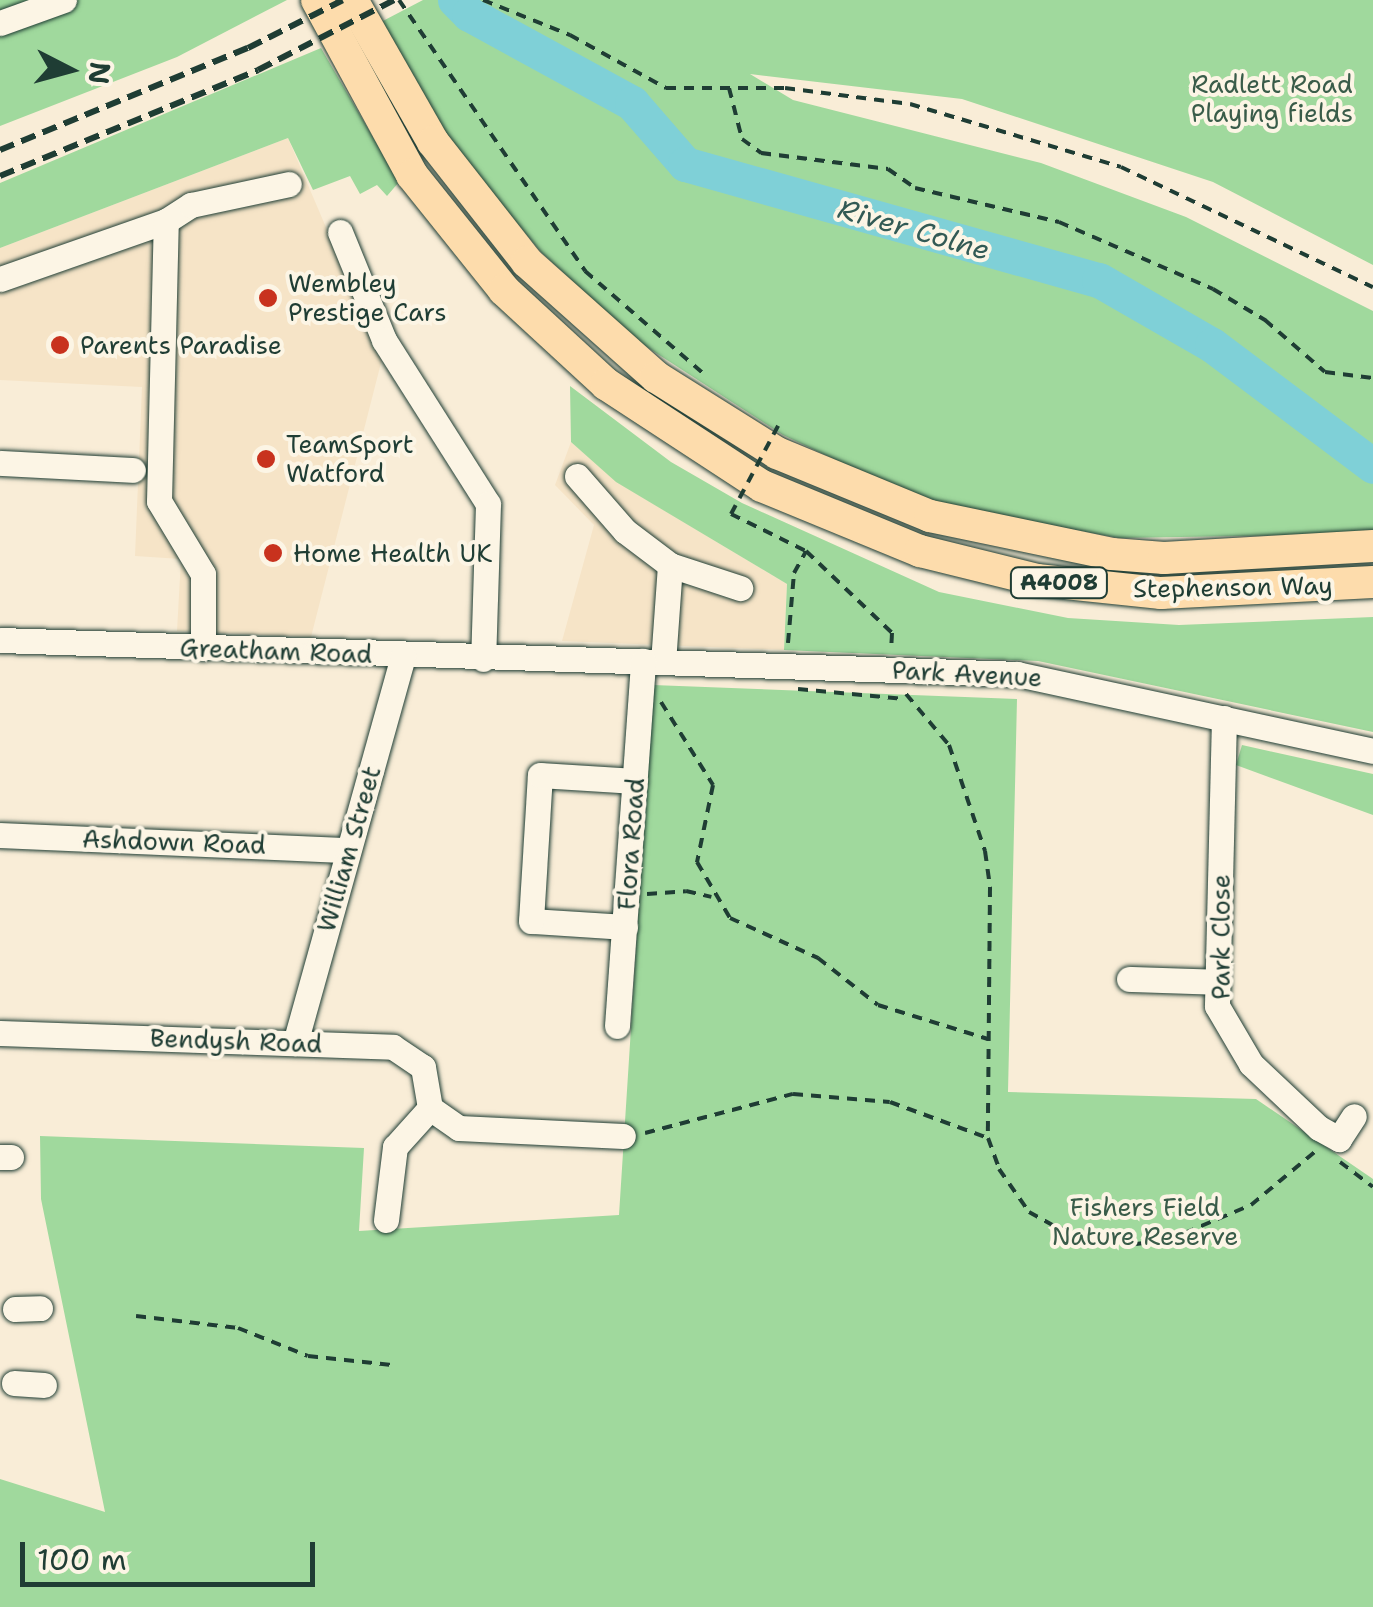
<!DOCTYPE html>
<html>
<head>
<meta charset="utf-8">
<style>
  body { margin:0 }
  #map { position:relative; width:1373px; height:1607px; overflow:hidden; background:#f9edd7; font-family:"Shantell Sans",sans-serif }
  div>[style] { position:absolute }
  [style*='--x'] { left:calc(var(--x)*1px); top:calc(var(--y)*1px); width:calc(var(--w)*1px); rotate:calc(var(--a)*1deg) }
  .built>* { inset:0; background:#f6e4c7 }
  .green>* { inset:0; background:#a0d99d }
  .river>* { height:35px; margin:-17.5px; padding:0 17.5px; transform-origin:17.5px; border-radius:17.5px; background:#7fd0d7 }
  .path>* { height:4px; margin-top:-2px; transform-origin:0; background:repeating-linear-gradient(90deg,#1f3d34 0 10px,transparent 0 18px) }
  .roads { filter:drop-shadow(0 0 2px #1f3d34) drop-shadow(0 0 2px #1f3d34) }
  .minor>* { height:25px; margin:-12.5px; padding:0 12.5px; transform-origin:12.5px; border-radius:12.5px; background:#fcf5e5 }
  .major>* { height:32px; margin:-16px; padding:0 16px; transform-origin:16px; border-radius:16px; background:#fddcac }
  .rail>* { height:6px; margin-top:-3px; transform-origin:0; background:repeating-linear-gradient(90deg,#1f3d34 0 15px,transparent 0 23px) }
  .path-bridge>* { height:4px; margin-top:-2px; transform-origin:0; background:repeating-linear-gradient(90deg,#1f3d34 0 10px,transparent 0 18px) }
  .dots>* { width:28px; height:28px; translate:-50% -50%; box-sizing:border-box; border:5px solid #fcf5e5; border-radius:50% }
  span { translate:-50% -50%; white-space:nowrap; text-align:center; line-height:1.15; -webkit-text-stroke:8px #fcf5e5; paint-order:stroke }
  .shield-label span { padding:2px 8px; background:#fcf5e5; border:2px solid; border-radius:8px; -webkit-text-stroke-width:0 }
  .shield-label { font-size:22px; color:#1f3d34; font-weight:700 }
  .park-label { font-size:25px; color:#395c49 }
  .poi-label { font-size:25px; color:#1f3d34 }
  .left { translate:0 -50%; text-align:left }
  .street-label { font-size:25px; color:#1f3d34 }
  .water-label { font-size:28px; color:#325a55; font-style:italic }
  .north { position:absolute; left:20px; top:20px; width:100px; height:100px; -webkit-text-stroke:8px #fcf5e5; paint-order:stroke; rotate:96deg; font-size:28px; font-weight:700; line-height:40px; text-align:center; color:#1f3d34 }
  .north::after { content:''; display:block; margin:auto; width:35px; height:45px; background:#1f3d34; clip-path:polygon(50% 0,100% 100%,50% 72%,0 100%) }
  .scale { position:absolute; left:20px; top:1542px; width:295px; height:45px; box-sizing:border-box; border:5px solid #1f3d34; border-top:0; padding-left:12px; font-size:30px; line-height:35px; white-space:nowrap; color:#1f3d34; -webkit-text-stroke:8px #fcf5e5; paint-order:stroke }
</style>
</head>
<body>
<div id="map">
  <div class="built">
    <div style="clip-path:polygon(288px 138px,382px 359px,311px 637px,177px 631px,181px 559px,135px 556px,142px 387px,0 380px,0 248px)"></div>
    <div style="clip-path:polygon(571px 442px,617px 482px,787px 584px,784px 650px,562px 641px,594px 525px,555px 485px)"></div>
  </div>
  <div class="green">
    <div style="clip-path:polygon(0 0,287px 0,177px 57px,0 126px)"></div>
    <div style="clip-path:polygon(423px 0,1373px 0,1373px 265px,1213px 182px,962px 99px,750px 74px,793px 100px,1041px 163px,1186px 217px,1373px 311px,1373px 534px,1119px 538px,925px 502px,783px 435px,636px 340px,541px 252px,443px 135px,379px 23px)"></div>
    <div style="clip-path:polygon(321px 48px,399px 182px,387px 196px,377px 185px,360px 194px,350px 176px,313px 190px,288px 138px,0 248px,0 183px)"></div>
    <div style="clip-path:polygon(570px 386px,671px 462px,742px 503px,939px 592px,1068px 618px,1179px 625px,1373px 617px,1373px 732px,1038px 661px,784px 650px,787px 584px,616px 482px,571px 442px)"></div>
    <div style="clip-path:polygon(653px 685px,1017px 699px,1008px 1092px,1256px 1099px,1373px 1179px,1373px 1607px,0 1607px,0 1479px,105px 1512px,41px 1199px,40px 1136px,364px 1148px,359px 1231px,619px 1215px)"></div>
    <div style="clip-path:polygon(1242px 745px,1373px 774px,1373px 815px,1236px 765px)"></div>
  </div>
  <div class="river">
    <div style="--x:455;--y:0;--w:20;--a:45"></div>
    <div style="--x:469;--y:14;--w:186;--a:28.6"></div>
    <div style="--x:632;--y:103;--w:81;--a:49"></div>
    <div style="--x:685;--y:164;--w:430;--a:15.7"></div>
    <div style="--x:1099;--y:280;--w:130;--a:29.9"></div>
    <div style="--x:1212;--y:345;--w:201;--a:36.9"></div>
  </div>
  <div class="path">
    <div style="--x:399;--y:0;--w:329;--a:55.5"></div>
    <div style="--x:585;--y:271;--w:157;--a:40.9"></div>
    <div style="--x:483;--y:0;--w:94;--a:21.9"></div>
    <div style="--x:570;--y:35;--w:110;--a:28.9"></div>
    <div style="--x:666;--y:88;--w:119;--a:0"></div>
    <div style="--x:785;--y:88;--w:126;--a:7.3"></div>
    <div style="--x:910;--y:104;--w:220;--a:16.6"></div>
    <div style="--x:1121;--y:167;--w:279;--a:25.5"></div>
    <div style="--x:729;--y:88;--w:53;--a:75.7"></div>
    <div style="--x:742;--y:139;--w:24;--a:36"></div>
    <div style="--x:761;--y:153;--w:128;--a:7.2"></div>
    <div style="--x:888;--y:169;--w:33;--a:35"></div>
    <div style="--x:915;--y:188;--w:148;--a:13.3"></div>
    <div style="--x:1059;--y:222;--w:168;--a:23.5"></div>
    <div style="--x:1213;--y:289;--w:61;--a:30.8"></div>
    <div style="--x:1265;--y:320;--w:79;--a:40.9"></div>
    <div style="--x:1325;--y:372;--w:48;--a:7.1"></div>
    <div style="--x:731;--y:514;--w:84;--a:26.3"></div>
    <div style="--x:806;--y:551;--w:119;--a:43.6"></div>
    <div style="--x:892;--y:633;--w:17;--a:93"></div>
    <div style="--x:788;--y:643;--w:70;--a:-85.1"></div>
    <div style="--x:794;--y:573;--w:25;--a:-61"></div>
    <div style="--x:798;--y:689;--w:107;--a:5.3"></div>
    <div style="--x:906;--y:694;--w:67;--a:49.9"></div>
    <div style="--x:949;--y:745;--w:112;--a:71.2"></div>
    <div style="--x:985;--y:851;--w:36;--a:82"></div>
    <div style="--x:990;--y:887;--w:251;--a:90.5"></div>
    <div style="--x:988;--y:1138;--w:33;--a:70"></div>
    <div style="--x:999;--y:1169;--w:52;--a:55.1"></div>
    <div style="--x:1029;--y:1212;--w:33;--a:29"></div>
    <div style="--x:1058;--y:1228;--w:80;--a:11.6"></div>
    <div style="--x:1136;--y:1244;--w:32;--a:-7"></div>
    <div style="--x:1168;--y:1240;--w:90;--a:-22.9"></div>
    <div style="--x:1251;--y:1205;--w:86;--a:-39.8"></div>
    <div style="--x:661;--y:702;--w:98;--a:57.9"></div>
    <div style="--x:713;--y:785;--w:79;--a:101.7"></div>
    <div style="--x:697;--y:862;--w:65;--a:59.5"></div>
    <div style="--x:730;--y:918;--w:97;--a:24.4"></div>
    <div style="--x:818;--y:958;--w:76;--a:38.1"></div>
    <div style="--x:878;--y:1005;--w:115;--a:17.2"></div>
    <div style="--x:647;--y:894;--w:39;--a:-4"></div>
    <div style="--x:686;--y:891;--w:26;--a:13"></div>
    <div style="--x:645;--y:1133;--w:153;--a:-14.8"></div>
    <div style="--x:793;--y:1094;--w:97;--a:4.7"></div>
    <div style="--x:890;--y:1102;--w:104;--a:20.2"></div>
    <div style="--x:1340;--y:1162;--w:41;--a:37.1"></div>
    <div style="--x:136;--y:1316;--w:103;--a:6.7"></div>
    <div style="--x:238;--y:1328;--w:75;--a:21.8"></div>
    <div style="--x:308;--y:1356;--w:84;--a:6.1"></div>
  </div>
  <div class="roads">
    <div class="minor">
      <div style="--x:0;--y:23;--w:68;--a:-19.8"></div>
      <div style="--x:340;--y:232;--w:117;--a:67.8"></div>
      <div style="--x:384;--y:340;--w:194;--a:57.6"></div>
      <div style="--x:488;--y:504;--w:155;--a:91.8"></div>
      <div style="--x:0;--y:279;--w:176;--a:-19.3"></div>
      <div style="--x:0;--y:463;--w:133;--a:3"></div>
      <div style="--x:577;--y:476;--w:73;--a:48.9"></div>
      <div style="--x:625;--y:531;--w:56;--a:37.1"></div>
      <div style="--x:670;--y:565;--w:97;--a:94.1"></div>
      <div style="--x:670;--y:565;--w:74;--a:18.2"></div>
      <div style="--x:0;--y:640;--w:1018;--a:1.91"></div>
      <div style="--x:1017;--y:674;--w:364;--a:12.2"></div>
      <div style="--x:203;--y:648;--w:74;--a:-90"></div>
      <div style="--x:203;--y:574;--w:85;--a:-121.1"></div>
      <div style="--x:159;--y:501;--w:280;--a:-88.6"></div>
      <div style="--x:166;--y:221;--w:30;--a:-33"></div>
      <div style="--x:191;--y:205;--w:100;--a:-12.1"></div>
      <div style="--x:1224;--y:718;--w:288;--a:91.4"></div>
      <div style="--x:1217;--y:1006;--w:67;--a:59.6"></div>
      <div style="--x:1251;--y:1064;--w:93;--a:43.3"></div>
      <div style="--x:1319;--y:1128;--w:23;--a:29"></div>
      <div style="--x:1339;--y:1139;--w:27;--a:-57"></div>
      <div style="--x:0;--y:835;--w:348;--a:2.5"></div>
      <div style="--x:625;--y:927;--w:94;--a:-176.3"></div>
      <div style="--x:531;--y:921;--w:146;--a:-86.5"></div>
      <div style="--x:540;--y:775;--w:95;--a:3.6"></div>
      <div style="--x:1129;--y:979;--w:89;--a:1.9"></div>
      <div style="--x:617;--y:1026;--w:366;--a:-85.9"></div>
      <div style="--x:0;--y:1033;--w:393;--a:2"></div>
      <div style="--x:393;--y:1047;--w:36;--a:34"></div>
      <div style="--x:423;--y:1067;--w:42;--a:80.3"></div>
      <div style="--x:295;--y:1043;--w:402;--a:-74.4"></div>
      <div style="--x:430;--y:1108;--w:35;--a:35"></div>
      <div style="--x:459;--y:1128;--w:164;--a:2.8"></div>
      <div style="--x:0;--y:1157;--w:11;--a:0"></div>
      <div style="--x:386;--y:1220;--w:74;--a:-83"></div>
      <div style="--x:395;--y:1147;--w:52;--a:-48.1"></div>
      <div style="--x:15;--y:1309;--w:25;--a:-2"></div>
      <div style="--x:14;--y:1383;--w:30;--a:4"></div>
    </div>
    <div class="major">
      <div style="--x:317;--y:0;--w:199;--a:61.5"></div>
      <div style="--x:412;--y:175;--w:147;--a:51.3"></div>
      <div style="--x:504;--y:290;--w:139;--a:42.7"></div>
      <div style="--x:606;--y:384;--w:186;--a:33.2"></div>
      <div style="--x:762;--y:486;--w:171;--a:22.4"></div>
      <div style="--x:920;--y:551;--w:121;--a:13.9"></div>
      <div style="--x:1037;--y:580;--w:125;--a:6"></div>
      <div style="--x:1161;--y:593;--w:212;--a:-3"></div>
      <div style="--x:352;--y:0;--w:163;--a:60.3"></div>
      <div style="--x:433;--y:142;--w:152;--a:51.9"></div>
      <div style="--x:527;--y:262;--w:173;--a:41.7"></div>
      <div style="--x:656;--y:377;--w:143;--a:32.1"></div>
      <div style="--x:777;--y:453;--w:165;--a:22.4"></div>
      <div style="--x:930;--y:516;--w:186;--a:11.8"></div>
      <div style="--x:1112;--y:554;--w:52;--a:4.4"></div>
      <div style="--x:1164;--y:558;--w:209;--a:-3.3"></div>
    </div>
  </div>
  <div class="rail">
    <div style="--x:0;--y:150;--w:268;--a:-22.4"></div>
    <div style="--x:248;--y:48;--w:106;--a:-26.8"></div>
    <div style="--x:0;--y:176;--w:279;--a:-22.3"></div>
    <div style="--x:258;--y:70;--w:153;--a:-27.2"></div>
  </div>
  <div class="path-bridge">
    <div style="--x:731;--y:514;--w:102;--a:-61.9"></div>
  </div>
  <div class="dots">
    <div style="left:268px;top:298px;background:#c8321e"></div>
    <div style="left:60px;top:345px;background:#c8321e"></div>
    <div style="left:266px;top:459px;background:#c8321e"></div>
    <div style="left:273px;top:553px;background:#c8321e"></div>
  </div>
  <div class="shield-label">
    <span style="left:1059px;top:583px">A4008</span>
  </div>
  <div class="park-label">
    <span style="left:1272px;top:99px">Radlett Road<br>Playing fields</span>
    <span style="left:1145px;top:1222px">Fishers Field<br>Nature Reserve</span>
  </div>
  <div class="poi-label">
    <span class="left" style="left:288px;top:298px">Wembley<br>Prestige Cars</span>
    <span class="left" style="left:80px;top:345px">Parents Paradise</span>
    <span class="left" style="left:286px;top:459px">TeamSport<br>Watford</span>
    <span class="left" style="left:293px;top:553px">Home Health UK</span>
  </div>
  <div class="street-label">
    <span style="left:1233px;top:587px;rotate:-1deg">Stephenson Way</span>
    <span style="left:276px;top:651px;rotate:2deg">Greatham Road</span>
    <span style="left:967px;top:674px;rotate:3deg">Park Avenue</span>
    <span style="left:174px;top:842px;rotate:2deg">Ashdown Road</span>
    <span style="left:631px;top:844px;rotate:-86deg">Flora Road</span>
    <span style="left:349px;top:849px;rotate:-74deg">William Street</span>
    <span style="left:1221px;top:937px;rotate:-90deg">Park Close</span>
    <span style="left:236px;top:1041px;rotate:2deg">Bendysh Road</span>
  </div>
  <div class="water-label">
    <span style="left:914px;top:229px;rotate:16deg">River Colne</span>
  </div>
  <div class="north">N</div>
  <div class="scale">100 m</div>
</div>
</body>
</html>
